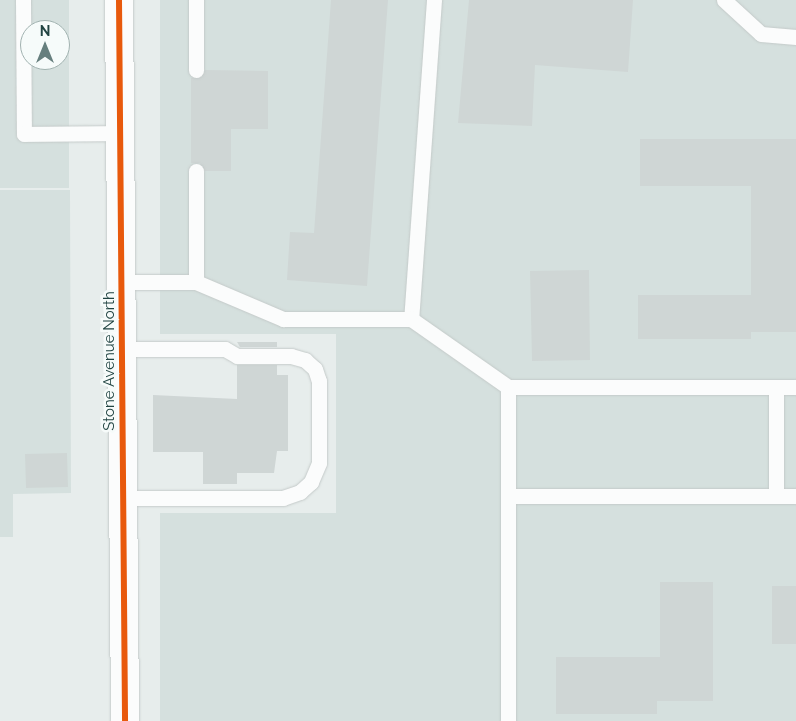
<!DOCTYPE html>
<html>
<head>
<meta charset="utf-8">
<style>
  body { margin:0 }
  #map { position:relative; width:796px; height:721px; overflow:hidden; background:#e7edec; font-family:Raleway,sans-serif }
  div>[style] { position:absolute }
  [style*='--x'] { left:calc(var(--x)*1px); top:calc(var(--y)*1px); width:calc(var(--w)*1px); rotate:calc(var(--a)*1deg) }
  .built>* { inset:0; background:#d5e0de }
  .building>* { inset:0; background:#cfd6d5 }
  .roads { filter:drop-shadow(0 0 1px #c4cac9) drop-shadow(0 0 1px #c4cac9) }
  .lane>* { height:15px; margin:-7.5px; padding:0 7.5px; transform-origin:7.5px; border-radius:7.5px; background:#fbfcfc }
  .street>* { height:28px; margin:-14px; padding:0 14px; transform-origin:14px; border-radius:14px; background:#fbfcfc }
  .cycleway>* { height:6px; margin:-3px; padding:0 3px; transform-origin:3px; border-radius:3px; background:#e8590c }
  span { translate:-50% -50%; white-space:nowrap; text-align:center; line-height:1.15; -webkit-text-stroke:5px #f6fbfa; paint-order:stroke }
  .street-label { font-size:15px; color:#214442 }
  .north { position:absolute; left:20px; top:20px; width:50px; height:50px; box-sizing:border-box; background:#f6fbfa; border:1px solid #a1b2b0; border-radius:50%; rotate:0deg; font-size:14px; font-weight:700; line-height:20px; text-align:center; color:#214442 }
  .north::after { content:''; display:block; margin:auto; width:18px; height:22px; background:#667f7e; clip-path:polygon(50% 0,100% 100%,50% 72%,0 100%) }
</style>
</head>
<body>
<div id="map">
  <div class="built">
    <div style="clip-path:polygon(evenodd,0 0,69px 0,69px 188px,0 188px,0 0,30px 30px,60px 30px,60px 60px,30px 60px,30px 30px)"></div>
    <div style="clip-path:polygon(160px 0,796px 0,796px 721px,160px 721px,160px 513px,336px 513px,336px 334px,160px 334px)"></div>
    <div style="clip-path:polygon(0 190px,70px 190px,71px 493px,13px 494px,13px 537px,0 537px)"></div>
  </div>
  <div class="building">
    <div style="clip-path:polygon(331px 0,388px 0,367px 286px,287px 280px,290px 232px,314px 233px)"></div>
    <div style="clip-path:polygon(469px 0,633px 0,628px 72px,535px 65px,532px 126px,458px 123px)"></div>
    <div style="clip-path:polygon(205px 70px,268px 71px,268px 129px,231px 129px,231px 171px,205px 171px,200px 163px,191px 163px,191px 78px,200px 78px)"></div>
    <div style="clip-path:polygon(640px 139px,796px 139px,796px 332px,751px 332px,751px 339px,638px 339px,638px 295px,751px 295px,751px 186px,640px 186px)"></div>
    <div style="clip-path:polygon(589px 270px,590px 360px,532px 361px,530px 271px)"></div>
    <div style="clip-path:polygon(237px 342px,277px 342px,277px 347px,240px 347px)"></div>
    <div style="clip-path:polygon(237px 365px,277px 365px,277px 375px,288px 375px,288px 451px,277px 451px,274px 473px,237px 473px,237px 484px,203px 484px,203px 452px,153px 452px,153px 395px,237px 399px)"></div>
    <div style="clip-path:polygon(67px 453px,68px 487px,26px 488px,25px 454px)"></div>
    <div style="clip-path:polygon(660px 582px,713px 582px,713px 701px,657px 701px,657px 714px,556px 714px,556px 657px,660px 657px)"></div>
    <div style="clip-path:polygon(772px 586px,796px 586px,796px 644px,772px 644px)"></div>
  </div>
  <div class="roads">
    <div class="lane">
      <div style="--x:23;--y:0;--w:134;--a:89.6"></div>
      <div style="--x:24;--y:134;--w:97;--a:-0.6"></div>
      <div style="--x:196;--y:0;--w:70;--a:90"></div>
      <div style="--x:434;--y:0;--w:320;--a:94.1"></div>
      <div style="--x:411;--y:319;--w:118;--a:35"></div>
      <div style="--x:724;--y:0;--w:50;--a:42.6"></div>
      <div style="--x:761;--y:34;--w:35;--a:5"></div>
      <div style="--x:122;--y:282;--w:74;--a:0"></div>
      <div style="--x:196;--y:282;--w:111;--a:-90"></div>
      <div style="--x:196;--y:282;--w:95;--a:23"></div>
      <div style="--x:283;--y:319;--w:128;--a:0"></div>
      <div style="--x:122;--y:349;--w:103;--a:0"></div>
      <div style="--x:225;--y:349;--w:14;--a:30"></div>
      <div style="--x:237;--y:356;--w:54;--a:0"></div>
      <div style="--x:291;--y:356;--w:15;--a:16"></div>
      <div style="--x:305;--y:360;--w:13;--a:42"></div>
      <div style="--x:315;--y:369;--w:13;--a:72"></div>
      <div style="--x:319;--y:381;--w:82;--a:90"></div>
      <div style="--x:319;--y:463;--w:21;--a:113"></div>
      <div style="--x:311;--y:482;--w:15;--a:138"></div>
      <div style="--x:300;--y:492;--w:18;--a:161"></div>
      <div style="--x:283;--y:498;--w:160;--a:180"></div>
      <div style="--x:776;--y:387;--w:109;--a:90"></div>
      <div style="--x:508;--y:496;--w:288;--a:0"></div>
      <div style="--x:508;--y:721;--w:334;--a:-90"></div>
      <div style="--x:508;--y:387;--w:288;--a:0"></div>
    </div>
    <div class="street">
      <div style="--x:119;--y:0;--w:721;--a:89.52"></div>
    </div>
  </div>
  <div class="cycleway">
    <div style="--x:119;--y:0;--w:721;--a:89.52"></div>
  </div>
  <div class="street-label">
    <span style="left:110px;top:361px;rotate:-90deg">Stone Avenue North</span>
  </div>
  <div class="north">N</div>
</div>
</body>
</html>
